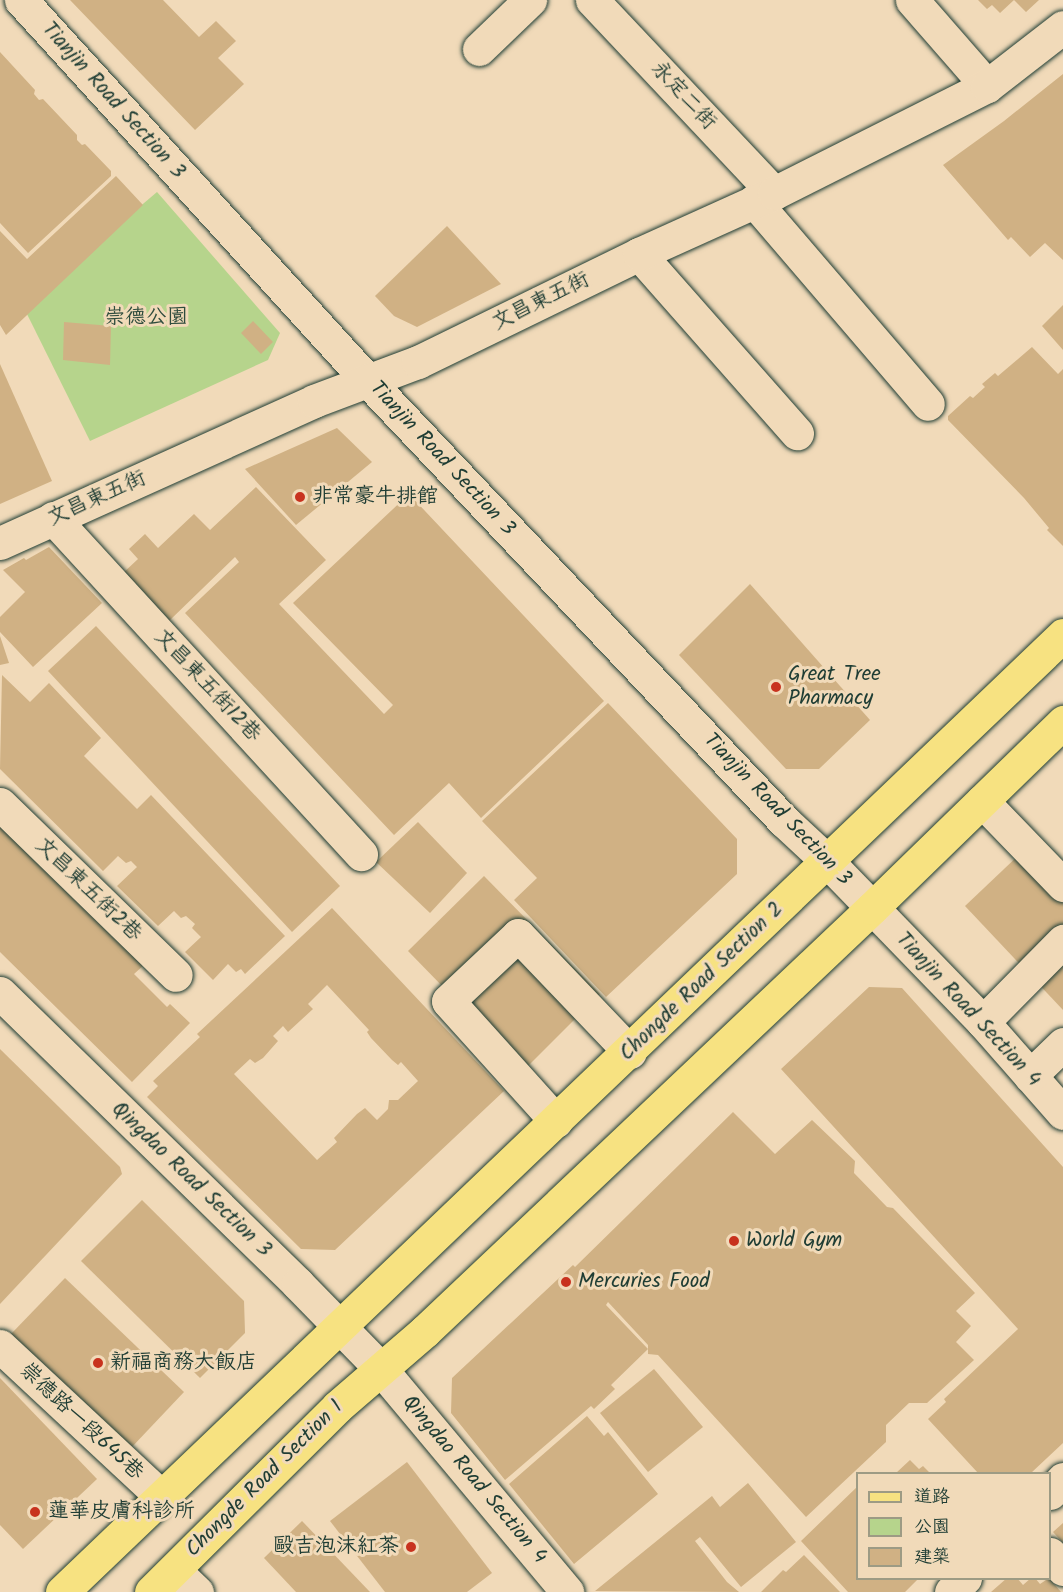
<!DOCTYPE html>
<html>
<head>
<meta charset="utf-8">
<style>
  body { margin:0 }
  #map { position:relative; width:1063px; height:1592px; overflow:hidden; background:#f1dab9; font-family:Kalam,"LXGW WenKai TC",sans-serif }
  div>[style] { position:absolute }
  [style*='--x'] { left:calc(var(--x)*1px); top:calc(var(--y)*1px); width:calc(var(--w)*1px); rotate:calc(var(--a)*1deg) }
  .green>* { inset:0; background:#b6d48c }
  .building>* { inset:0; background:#d0b184 }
  .roads { filter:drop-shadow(0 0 2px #1f3d34) drop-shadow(0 0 2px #1f3d34) }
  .minor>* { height:33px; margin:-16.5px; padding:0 16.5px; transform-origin:16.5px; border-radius:16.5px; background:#f1dab9 }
  .major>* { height:33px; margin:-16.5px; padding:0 16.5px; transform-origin:16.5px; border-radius:16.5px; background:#f7e281 }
  .dots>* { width:16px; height:16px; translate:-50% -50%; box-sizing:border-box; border:3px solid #f1dab9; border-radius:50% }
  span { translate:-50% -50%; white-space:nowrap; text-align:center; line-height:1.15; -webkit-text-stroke:6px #f1dab9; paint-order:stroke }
  .street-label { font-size:21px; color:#1f3d34 }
  .park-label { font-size:21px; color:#2e4c3d }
  .poi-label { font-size:21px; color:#1f3d34 }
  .left { translate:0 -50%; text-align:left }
  .right { translate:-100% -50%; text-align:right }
  .legend { position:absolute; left:856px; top:1472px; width:195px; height:108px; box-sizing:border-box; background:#f1dab9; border:2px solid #9d9b84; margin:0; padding:8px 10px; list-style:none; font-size:18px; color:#1f3d34 }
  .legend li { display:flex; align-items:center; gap:12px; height:30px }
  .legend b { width:30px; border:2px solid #9d9b84 }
</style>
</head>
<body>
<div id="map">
  <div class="green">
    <div style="clip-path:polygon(157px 192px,280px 333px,268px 360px,90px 441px,23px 306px)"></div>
  </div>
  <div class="building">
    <div style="clip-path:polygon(70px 0,163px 0,199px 37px,216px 21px,236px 41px,218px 58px,244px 84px,195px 130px)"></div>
    <div style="clip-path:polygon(978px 0,1039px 0,1026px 12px,1014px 0,1000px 13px,992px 5px,987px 9px)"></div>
    <div style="clip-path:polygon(0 52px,35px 90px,34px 94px,39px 100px,43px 99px,77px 135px,77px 140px,82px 145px,85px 144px,111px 171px,111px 176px,28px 253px,0 223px)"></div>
    <div style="clip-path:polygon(1063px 74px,1063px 260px,1045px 243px,1030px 257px,1011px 237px,1008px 240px,943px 165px,1004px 121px)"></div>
    <div style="clip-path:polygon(116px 176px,143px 205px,6px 335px,0 325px,0 231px,27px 259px)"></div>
    <div style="clip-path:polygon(447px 226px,501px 284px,417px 327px,394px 316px,375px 296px)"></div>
    <div style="clip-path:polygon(1063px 305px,1063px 350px,1042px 326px)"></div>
    <div style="clip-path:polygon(253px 321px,273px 342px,261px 354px,241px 333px)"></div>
    <div style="clip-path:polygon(64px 322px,111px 326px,110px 365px,63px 360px)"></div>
    <div style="clip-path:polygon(1032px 347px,1058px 374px,1063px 369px,1063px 546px,1047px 530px,1049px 528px,1024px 498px,948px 420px,948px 416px,970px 396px,973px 398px,985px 387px,982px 384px,995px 373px,998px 376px)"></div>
    <div style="clip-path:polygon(0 364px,52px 481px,0 504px)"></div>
    <div style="clip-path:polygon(337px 428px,372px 462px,296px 525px,245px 469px)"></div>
    <div style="clip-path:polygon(256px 487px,326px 560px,279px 604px,384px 714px,393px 705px,293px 603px,409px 494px,604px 701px,481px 818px,449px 783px,394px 835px,185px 613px,239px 562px,235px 557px,168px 622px,122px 574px,138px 559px,129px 549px,145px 534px,158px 548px,194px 514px,210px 530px)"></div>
    <div style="clip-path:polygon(49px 547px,102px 603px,33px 667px,0 632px,0 617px,25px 592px,3px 570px,24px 558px,26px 560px)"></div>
    <div style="clip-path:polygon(750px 584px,870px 720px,819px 769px,786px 769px,679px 655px)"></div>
    <div style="clip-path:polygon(96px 626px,340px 886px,292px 932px,48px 671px)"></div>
    <div style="clip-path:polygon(0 636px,9px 663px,0 665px)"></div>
    <div style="clip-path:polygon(2px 675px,30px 702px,49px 683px,101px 738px,84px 756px,137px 809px,151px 795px,285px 936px,245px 974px,241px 969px,236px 972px,228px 964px,213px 980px,185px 952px,201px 937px,192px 928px,195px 924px,186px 916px,181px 918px,174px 911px,158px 926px,117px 886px,137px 867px,131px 861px,126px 863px,118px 856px,103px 871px,0 769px)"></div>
    <div style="clip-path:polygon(608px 703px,737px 839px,737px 874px,606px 997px,514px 900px,537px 878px,482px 821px)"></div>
    <div style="clip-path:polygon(0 820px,145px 964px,134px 974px,167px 1007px,170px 1004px,190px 1023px,132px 1082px,0 952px)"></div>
    <div style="clip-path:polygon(418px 822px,467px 873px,430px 913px,376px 862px)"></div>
    <div style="clip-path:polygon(1023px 851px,1063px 893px,1063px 1010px,965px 906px)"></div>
    <div style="clip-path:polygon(484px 876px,600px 994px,524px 1070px,408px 951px)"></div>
    <div style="clip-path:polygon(evenodd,332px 908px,504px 1091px,335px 1250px,301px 1249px,147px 1097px,158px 1086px,153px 1081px,200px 1037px,197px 1034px,332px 908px,327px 985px,369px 1030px,367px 1032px,371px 1038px,392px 1060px,398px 1065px,401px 1062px,418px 1081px,398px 1100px,389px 1100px,388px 1109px,377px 1120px,365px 1108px,357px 1114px,334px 1138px,337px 1142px,317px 1160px,234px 1074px,250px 1059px,255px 1063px,263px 1058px,278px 1041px,273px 1036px,283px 1026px,288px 1032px,313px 1009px,308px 1004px,327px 985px)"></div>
    <div style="clip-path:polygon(869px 987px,902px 988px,1063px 1167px,1063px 1443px,1031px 1473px,978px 1473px,928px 1419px,946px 1402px,944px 1399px,1018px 1329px,781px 1069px)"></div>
    <div style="clip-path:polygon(0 1049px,120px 1167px,122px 1174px,0 1304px)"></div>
    <div style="clip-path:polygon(733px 1112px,775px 1154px,812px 1120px,855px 1161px,854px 1173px,887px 1207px,893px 1208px,975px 1293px,956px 1311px,971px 1326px,956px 1342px,974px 1360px,927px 1403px,909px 1403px,886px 1425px,886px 1442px,806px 1517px,658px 1355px,648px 1354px,648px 1345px,608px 1302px,606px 1305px,648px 1349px,611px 1385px,615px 1389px,594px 1409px,591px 1406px,505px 1480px,451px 1413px,452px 1378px,573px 1265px,575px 1267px)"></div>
    <div style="clip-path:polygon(142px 1200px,244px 1301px,245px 1333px,200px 1378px,81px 1261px)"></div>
    <div style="clip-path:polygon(65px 1278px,184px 1392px,131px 1448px,11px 1334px)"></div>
    <div style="clip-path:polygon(654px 1369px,703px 1427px,648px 1472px,600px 1413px)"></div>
    <div style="clip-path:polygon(0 1378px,97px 1479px,23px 1549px,0 1525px)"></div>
    <div style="clip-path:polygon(587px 1416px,604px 1436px,608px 1432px,658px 1494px,574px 1564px,509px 1484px)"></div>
    <div style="clip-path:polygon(910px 1460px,919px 1469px,923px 1466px,930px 1473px,896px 1473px)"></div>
    <div style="clip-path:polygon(407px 1462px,492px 1573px,467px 1592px,385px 1592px,330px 1521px)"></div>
    <div style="clip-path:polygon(748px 1483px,796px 1542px,741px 1587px,700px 1537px,695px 1541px,727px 1582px,739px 1592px,595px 1591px,712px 1496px,720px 1507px)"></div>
    <div style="clip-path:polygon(858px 1486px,858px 1578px,919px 1578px,905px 1592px,848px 1592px,801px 1541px)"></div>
    <div style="clip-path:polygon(302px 1521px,303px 1522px,370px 1592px,296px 1592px,264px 1558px)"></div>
    <div style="clip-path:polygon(1063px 1523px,1063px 1543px,1053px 1532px)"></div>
    <div style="clip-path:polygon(804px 1555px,840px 1592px,761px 1592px,783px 1570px,786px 1572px)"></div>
    <div style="clip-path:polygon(1007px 1578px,1017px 1578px,1023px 1585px,1031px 1578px,1035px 1578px,1040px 1584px,1049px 1578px,1061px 1592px,991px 1592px)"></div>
  </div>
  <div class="roads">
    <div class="minor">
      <div style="--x:21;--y:0;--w:514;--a:47.68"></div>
      <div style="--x:367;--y:380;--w:607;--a:46.6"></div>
      <div style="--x:784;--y:821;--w:59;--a:42.9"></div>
      <div style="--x:827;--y:861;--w:224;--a:45.9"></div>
      <div style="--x:983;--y:1022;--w:121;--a:48.7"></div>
      <div style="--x:592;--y:0;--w:265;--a:46.7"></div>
      <div style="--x:912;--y:0;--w:114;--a:48.9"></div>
      <div style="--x:479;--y:49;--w:71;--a:-43.9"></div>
      <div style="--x:754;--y:201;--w:267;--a:49.4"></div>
      <div style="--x:639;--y:254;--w:239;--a:48.6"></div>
      <div style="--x:53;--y:518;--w:456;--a:47.5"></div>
      <div style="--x:0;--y:543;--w:345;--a:-24.3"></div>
      <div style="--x:314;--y:401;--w:111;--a:-20.6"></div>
      <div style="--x:418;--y:362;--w:246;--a:-26"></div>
      <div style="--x:639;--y:254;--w:148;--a:-24.3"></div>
      <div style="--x:774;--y:193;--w:238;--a:-26.7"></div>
      <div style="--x:987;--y:86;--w:96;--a:-37.8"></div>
      <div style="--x:982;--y:801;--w:117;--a:46"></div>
      <div style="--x:0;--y:804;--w:245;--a:44.2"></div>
      <div style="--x:0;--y:993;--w:417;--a:44.3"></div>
      <div style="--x:298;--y:1284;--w:117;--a:45.7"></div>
      <div style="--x:380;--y:1368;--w:292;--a:50.1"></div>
      <div style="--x:983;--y:1022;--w:114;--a:-45.4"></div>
      <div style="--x:1030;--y:1076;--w:46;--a:-44.1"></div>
      <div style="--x:556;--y:1121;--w:161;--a:-132"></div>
      <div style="--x:448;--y:1001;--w:96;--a:-43.3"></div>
      <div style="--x:518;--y:935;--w:162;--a:46.3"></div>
      <div style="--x:0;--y:1346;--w:221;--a:43"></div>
      <div style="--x:1050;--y:1493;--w:19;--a:-47"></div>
      <div style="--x:1050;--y:1554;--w:20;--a:49"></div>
      <div style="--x:174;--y:1570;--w:32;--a:44"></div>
      <div style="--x:951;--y:1592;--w:20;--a:-45"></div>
    </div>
    <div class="major">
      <div style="--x:62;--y:1592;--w:1385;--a:-43.71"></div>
      <div style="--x:151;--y:1592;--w:262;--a:-44.8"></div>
      <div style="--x:337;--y:1407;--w:116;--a:-40.8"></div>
      <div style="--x:425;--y:1331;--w:615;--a:-43.42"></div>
      <div style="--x:872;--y:908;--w:267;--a:-44.2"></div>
    </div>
  </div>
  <div class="dots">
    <div style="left:300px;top:497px;background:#c8321e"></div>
    <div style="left:776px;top:687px;background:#c8321e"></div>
    <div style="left:734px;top:1241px;background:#c8321e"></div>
    <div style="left:566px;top:1282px;background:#c8321e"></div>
    <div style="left:98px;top:1363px;background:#c8321e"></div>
    <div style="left:35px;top:1512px;background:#c8321e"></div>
    <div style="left:411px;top:1547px;background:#c8321e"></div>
  </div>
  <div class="street-label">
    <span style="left:683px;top:96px;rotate:47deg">永定二街</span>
    <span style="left:113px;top:101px;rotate:48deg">Tianjin Road Section 3</span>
    <span style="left:541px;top:302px;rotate:-26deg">文昌東五街</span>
    <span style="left:442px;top:459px;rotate:47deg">Tianjin Road Section 3</span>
    <span style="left:97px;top:499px;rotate:-24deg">文昌東五街</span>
    <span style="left:207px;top:686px;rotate:47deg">文昌東五街12巷</span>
    <span style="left:777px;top:810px;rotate:46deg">Tianjin Road Section 3</span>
    <span style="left:88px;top:890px;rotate:44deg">文昌東五街2巷</span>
    <span style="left:702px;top:982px;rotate:-44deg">Chongde Road Section 2</span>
    <span style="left:968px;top:1010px;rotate:47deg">Tianjin Road Section 4</span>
    <span style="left:191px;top:1180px;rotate:44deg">Qingdao Road Section 3</span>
    <span style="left:81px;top:1422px;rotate:43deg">崇德路一段645巷</span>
    <span style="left:265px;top:1479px;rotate:-45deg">Chongde Road Section 1</span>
    <span style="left:474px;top:1480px;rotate:50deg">Qingdao Road Section 4</span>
  </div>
  <div class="park-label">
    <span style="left:146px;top:318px">崇德公園</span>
  </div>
  <div class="poi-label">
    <span class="left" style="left:312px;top:497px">非常豪牛排館</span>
    <span class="left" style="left:788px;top:687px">Great Tree<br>Pharmacy</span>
    <span class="left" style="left:746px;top:1241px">World Gym</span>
    <span class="left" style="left:578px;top:1282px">Mercuries Food</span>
    <span class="left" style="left:110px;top:1363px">新福商務大飯店</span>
    <span class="left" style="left:48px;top:1512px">蓮華皮膚科診所</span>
    <span class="right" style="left:399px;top:1547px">毆吉泡沫紅茶</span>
  </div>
  <ul class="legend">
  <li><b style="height:8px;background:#f7e281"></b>道路</li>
  <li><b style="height:16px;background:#b6d48c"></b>公園</li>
  <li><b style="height:16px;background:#d0b184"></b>建築</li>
  </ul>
</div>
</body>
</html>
